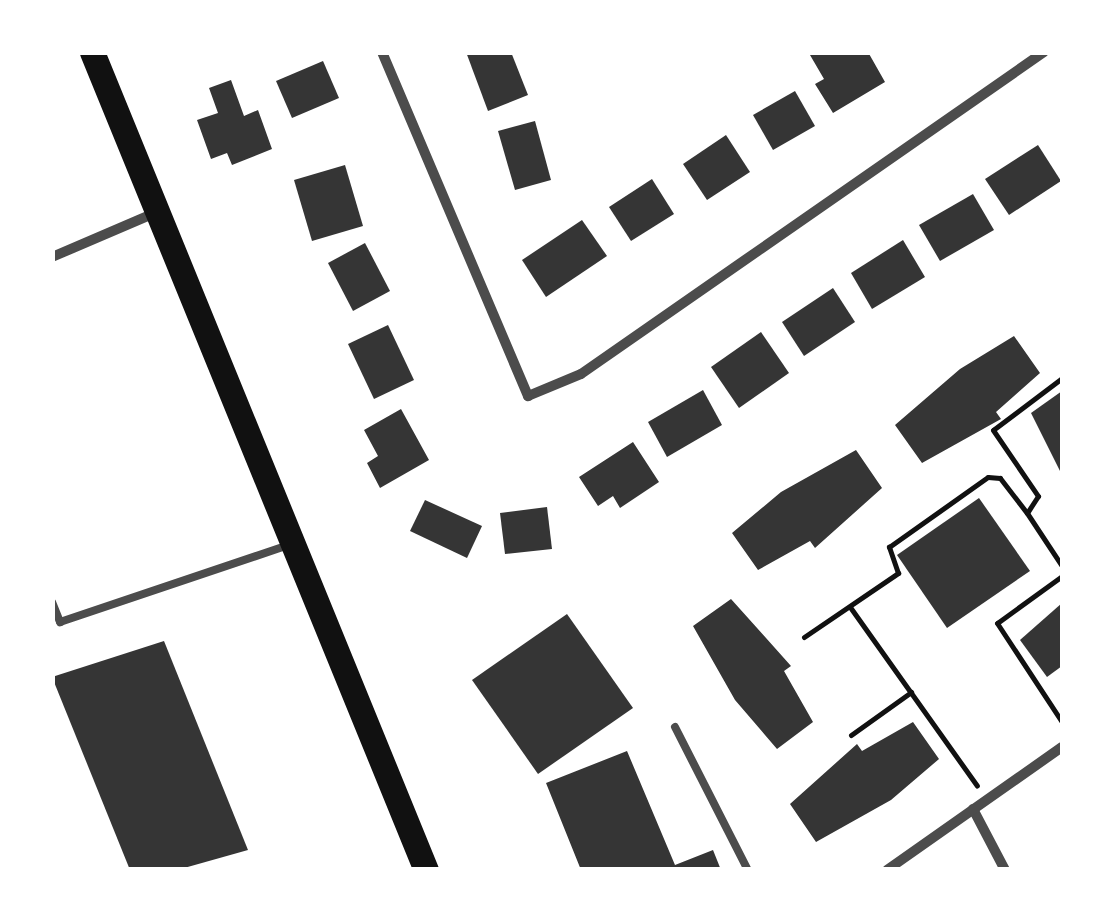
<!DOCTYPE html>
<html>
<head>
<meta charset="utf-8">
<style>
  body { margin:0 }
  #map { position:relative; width:1115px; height:922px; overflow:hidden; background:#fff; font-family:"Noto Sans",sans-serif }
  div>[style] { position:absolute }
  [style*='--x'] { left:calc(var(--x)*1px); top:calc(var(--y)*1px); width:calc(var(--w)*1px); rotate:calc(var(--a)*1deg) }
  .building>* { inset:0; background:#353535 }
  .path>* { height:5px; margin:-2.5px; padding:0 2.5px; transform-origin:2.5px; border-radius:2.5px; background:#111 }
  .service>* { height:8px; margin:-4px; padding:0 4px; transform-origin:4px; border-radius:4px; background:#4c4c4c }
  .minor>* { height:10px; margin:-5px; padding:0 5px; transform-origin:5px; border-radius:5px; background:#4c4c4c }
  .primary>* { height:25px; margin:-12.5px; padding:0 12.5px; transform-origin:12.5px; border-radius:12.5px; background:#111 }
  span { translate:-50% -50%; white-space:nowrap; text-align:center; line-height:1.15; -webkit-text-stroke:8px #fff; paint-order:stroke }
  .frame { position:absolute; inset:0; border:55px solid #fff; pointer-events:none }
</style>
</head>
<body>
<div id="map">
  <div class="building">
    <div style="clip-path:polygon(466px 52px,511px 52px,528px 95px,488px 111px)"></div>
    <div style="clip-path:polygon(868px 52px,885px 82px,833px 113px,815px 84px,824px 79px,810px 55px)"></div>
    <div style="clip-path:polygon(323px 61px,339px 98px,292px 118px,276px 81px)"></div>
    <div style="clip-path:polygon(231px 80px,244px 116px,258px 110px,272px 149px,232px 165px,227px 153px,211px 159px,197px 120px,218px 113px,209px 88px)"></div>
    <div style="clip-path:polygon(795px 91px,815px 126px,773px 150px,753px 115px)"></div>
    <div style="clip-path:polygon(535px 121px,551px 180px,515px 190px,498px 131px)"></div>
    <div style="clip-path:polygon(726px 135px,750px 172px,707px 200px,683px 164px)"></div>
    <div style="clip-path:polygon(1038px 145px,1061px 181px,1009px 215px,985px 179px)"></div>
    <div style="clip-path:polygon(345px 165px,363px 226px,312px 241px,294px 180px)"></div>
    <div style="clip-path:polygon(652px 179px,674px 214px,631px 241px,609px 207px)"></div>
    <div style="clip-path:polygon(973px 194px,994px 230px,940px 261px,919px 225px)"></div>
    <div style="clip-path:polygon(582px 220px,607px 256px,546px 297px,522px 260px)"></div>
    <div style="clip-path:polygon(903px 240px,925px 277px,872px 309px,851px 273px)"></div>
    <div style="clip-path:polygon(365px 243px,390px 291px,353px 311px,328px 263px)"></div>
    <div style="clip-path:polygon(833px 288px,855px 322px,804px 356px,782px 322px)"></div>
    <div style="clip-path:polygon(388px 325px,414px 380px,374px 399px,348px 344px)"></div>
    <div style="clip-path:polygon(761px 332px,789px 373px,739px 408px,711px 367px)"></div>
    <div style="clip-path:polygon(1014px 336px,1040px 373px,996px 412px,1001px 419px,922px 463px,895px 425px,960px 369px)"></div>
    <div style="clip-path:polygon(703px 390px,722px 425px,667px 457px,648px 422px)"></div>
    <div style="clip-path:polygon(1062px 391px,1062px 475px,1031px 413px)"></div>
    <div style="clip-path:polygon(401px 409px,429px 460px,380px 488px,367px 463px,378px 456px,364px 430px)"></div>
    <div style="clip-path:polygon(633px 442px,659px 482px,620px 508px,613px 496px,598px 506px,579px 477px)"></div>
    <div style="clip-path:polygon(856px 450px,882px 488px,815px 548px,810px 541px,758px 570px,732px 533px,781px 492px)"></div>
    <div style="clip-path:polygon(979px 498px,1030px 571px,947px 628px,897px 555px)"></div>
    <div style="clip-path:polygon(425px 500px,482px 526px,467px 558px,410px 531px)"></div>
    <div style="clip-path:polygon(547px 507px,552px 549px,505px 554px,500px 513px)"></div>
    <div style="clip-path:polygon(731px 599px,791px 666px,784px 671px,813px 722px,777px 749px,735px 700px,693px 626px)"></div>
    <div style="clip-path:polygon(1062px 603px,1062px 666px,1047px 677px,1020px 640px)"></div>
    <div style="clip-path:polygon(567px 614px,633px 708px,538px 774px,472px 680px)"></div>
    <div style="clip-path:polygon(164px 641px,248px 850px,177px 870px,130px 870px,52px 677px)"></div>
    <div style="clip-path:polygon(913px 722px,939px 759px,891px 800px,816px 842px,790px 804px,857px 744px,862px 751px)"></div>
    <div style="clip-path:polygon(627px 751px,675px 865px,713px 850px,721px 870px,581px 870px,546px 783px)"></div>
  </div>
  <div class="path">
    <div style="--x:1062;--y:378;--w:86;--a:143"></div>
    <div style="--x:993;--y:430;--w:80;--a:55.7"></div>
    <div style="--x:1038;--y:496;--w:20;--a:123"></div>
    <div style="--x:1027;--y:513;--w:64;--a:56.6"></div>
    <div style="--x:1062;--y:576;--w:80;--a:144.1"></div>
    <div style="--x:997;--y:623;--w:118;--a:56.7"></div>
    <div style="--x:850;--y:607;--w:219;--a:54.6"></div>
    <div style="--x:804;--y:637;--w:114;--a:-34.2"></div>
    <div style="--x:898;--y:573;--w:28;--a:-109"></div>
    <div style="--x:889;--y:547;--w:121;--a:-35.3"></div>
    <div style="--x:988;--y:477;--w:12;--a:5"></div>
    <div style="--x:1000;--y:478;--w:44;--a:52.4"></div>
    <div style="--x:851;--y:735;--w:74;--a:-35.6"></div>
  </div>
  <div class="service">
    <div style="--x:52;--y:602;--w:22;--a:68"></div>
    <div style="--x:60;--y:622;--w:242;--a:-18.6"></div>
    <div style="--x:675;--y:727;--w:161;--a:63"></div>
  </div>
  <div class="minor">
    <div style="--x:382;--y:52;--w:374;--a:67"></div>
    <div style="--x:528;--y:396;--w:57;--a:-22.5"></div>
    <div style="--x:581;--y:374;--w:564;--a:-34.82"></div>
    <div style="--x:52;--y:257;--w:114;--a:-23.2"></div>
    <div style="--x:973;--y:809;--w:69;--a:62.3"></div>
    <div style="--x:887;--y:870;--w:214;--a:-35.1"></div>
  </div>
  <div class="primary">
    <div style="--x:92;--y:52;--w:884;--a:67.79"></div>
  </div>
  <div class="frame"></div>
</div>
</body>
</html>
